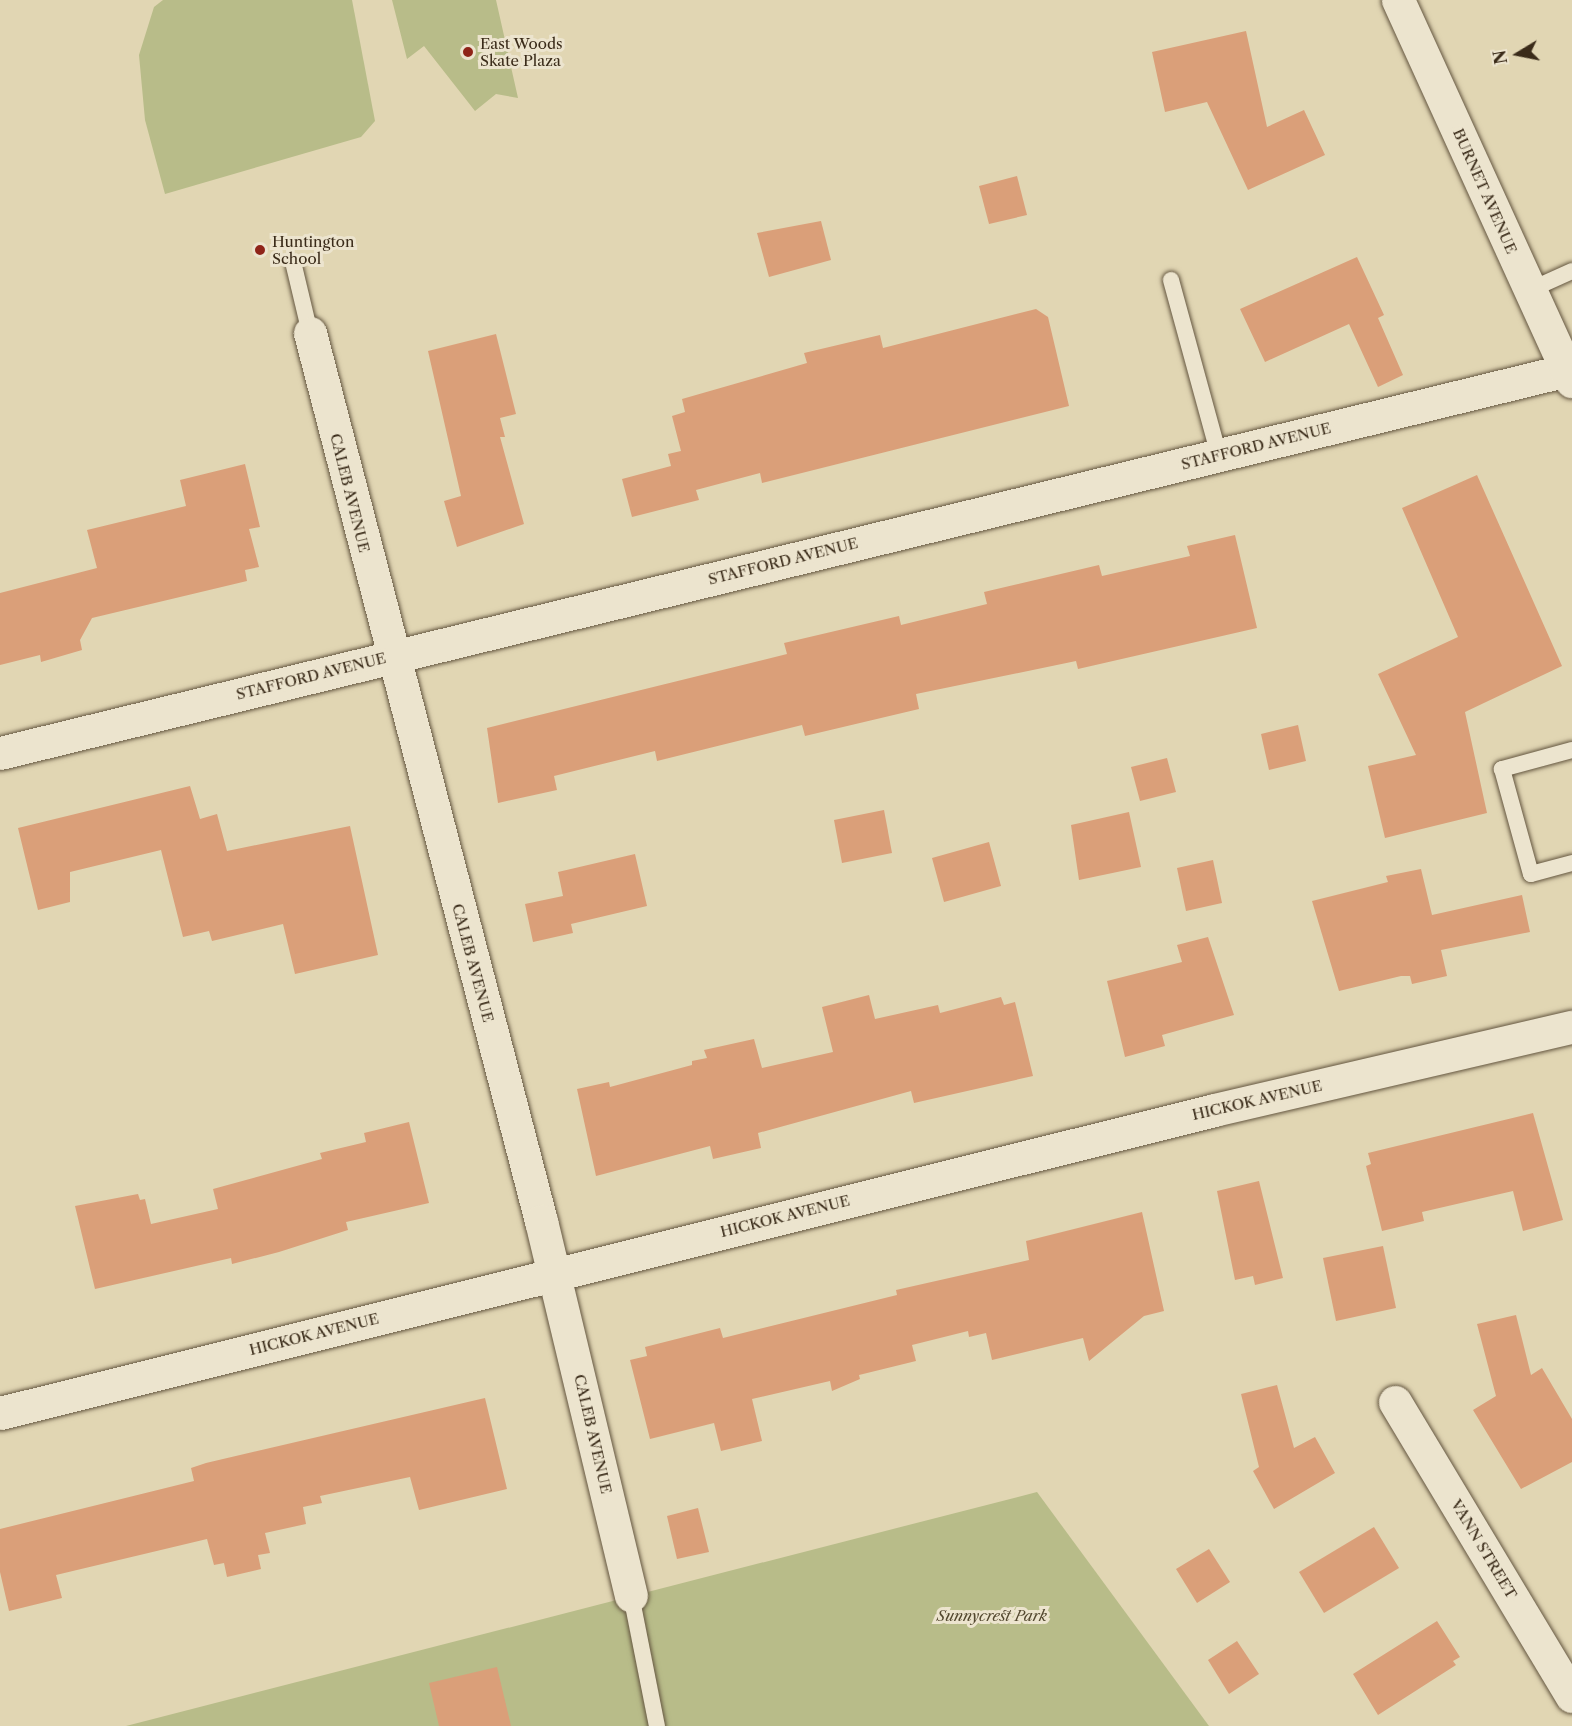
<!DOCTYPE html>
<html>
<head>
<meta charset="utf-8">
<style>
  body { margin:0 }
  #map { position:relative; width:1572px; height:1726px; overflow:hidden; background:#e1d6b3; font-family:"Libre Caslon Text",serif }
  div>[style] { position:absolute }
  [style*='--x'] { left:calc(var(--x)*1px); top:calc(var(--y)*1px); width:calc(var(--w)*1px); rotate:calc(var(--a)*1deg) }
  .green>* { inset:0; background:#b8bc89 }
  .building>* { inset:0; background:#da9f79 }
  .roads { filter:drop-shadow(0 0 2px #645640) drop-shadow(0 0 2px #645640) }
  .service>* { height:16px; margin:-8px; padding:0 8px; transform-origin:8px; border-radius:8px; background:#ece4ce }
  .minor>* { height:33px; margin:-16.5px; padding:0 16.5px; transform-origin:16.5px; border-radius:16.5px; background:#ece4ce }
  .tertiary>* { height:33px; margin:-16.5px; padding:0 16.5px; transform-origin:16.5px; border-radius:16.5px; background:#ece4ce }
  .dots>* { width:16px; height:16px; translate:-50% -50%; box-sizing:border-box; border:3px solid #ece4ce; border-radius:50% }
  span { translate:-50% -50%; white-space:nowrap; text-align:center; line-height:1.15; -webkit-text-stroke:6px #ece4ce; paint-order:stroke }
  .poi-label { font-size:15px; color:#3a2b19 }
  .left { translate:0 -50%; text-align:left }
  .street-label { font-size:15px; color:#3a2b19 }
  .park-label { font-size:15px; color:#53482f; font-style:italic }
  .north { position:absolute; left:1488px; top:24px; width:60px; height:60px; -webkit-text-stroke:4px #ece4ce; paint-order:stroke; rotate:260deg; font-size:16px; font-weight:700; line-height:24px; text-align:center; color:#3a2b19 }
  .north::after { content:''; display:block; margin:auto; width:21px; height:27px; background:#3a2b19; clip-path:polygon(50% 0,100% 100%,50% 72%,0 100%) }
</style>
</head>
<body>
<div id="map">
  <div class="green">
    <div style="clip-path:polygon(163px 0,352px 0,375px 121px,361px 137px,165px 194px,145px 120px,139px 55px,154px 7px)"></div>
    <div style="clip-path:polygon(392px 0,496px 0,518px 98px,496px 94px,475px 111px,424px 46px,407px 59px)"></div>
    <div style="clip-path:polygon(1037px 1492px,1209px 1726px,126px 1726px)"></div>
  </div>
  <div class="building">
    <div style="clip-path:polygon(1246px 31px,1267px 127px,1304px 110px,1325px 155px,1248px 190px,1207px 102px,1165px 112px,1152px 52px)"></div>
    <div style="clip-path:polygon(1017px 176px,1027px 215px,989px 224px,979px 186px)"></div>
    <div style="clip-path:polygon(821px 221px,831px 260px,769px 277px,757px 233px)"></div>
    <div style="clip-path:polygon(1357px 257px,1384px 315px,1378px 318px,1403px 375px,1378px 387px,1349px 324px,1265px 362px,1240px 309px)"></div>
    <div style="clip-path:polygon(1036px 309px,1048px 317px,1069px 406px,762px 483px,760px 473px,696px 490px,699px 500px,632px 517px,622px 479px,671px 466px,668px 454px,681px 451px,672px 416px,685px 412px,682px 399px,807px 363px,804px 353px,880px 335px,883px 348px)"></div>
    <div style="clip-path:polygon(496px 334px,516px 414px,500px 418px,505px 437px,500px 437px,524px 524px,457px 547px,444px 501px,461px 496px,428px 351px)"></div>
    <div style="clip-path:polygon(245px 464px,260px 527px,249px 529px,259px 567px,245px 570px,247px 581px,92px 618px,80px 640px,82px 650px,41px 662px,40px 655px,0 665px,0 593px,97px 568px,87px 530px,186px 506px,180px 480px)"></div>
    <div style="clip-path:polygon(1477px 475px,1562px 666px,1465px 712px,1487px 813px,1385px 838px,1368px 766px,1416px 755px,1378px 674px,1458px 637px,1402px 508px)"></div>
    <div style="clip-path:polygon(1235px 535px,1257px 628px,1078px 669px,1076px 661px,916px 694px,919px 709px,805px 736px,802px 725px,657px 761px,655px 751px,554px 776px,557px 790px,498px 803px,487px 728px,787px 654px,784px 643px,899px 616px,901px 625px,987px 604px,984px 592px,1099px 565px,1102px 576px,1190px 556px,1187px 546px)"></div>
    <div style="clip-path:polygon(1298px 725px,1306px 761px,1269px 770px,1261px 734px)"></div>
    <div style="clip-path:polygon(1167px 758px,1176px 792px,1140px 801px,1131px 767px)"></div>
    <div style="clip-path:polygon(190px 786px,200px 819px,217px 814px,227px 851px,350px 826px,378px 955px,295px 974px,283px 924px,212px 941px,209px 931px,183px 937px,161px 850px,70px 872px,70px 902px,38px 910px,18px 828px)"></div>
    <div style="clip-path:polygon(884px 810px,892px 853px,842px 863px,834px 820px)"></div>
    <div style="clip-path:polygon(1129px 812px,1141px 867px,1079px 880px,1071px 825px)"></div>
    <div style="clip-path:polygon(989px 842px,1001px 886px,944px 902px,932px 858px)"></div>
    <div style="clip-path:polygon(635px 854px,647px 906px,571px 924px,573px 933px,533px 942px,525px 904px,563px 896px,558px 872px)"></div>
    <div style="clip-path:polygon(1213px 860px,1222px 903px,1186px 911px,1177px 868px)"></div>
    <div style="clip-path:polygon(1421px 869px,1432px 915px,1522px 895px,1530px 932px,1441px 950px,1447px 976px,1412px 984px,1410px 976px,1401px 976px,1339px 991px,1312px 901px,1388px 882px,1386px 876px)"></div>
    <div style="clip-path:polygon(1208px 937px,1234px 1015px,1162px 1035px,1165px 1046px,1125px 1057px,1107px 981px,1182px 962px,1177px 945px)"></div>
    <div style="clip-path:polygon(869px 995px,875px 1019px,938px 1005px,940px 1013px,1001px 997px,1004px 1005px,1015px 1002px,1033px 1076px,914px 1103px,911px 1091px,758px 1133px,761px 1148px,713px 1159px,710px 1146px,596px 1176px,577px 1089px,609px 1082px,610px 1087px,692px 1065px,692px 1061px,707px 1058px,704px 1050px,754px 1039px,762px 1068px,833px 1052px,822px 1007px)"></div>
    <div style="clip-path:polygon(1533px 1113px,1563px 1220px,1523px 1231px,1513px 1191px,1422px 1212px,1424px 1221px,1382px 1231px,1366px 1166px,1371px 1164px,1368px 1153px)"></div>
    <div style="clip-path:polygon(409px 1122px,429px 1203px,346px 1222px,348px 1230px,279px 1252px,232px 1264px,231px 1258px,95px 1289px,75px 1206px,138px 1194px,140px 1200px,145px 1199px,151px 1224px,218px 1209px,213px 1189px,322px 1159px,320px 1153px,366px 1142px,364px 1133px)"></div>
    <div style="clip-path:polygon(1259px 1181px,1283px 1278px,1255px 1285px,1253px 1276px,1235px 1280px,1217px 1191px)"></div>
    <div style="clip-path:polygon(1142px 1212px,1164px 1311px,1144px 1316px,1089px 1361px,1083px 1338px,992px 1360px,986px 1333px,969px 1337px,968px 1331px,912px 1345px,916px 1361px,859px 1375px,860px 1379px,832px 1391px,830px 1381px,752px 1399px,762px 1441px,721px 1451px,714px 1423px,650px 1439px,630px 1360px,647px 1356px,645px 1347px,720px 1328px,723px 1338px,897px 1295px,896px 1290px,1029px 1260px,1026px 1241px)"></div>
    <div style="clip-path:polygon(1383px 1246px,1396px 1308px,1336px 1321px,1323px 1258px)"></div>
    <div style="clip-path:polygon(1516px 1315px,1531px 1375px,1542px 1368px,1572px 1419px,1572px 1462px,1521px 1489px,1473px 1410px,1496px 1396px,1477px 1324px)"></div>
    <div style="clip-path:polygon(1277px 1385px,1294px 1448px,1315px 1437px,1335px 1473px,1274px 1509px,1253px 1471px,1259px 1467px,1241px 1394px)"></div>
    <div style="clip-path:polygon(485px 1398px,507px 1489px,419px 1510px,410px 1477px,320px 1496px,322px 1503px,303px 1507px,306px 1524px,265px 1533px,270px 1553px,258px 1555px,261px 1569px,227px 1577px,224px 1563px,214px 1565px,207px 1539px,56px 1575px,62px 1598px,9px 1611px,0 1572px,0 1529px,194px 1481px,191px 1468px,206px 1463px)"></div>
    <div style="clip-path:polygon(698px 1508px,709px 1552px,677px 1559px,667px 1516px)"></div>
    <div style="clip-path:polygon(1374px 1527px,1399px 1568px,1324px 1613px,1299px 1572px)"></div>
    <div style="clip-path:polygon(1209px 1549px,1230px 1582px,1197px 1603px,1176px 1569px)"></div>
    <div style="clip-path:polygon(1437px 1621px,1460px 1657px,1453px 1661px,1456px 1665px,1378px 1715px,1353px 1674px)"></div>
    <div style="clip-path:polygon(1237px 1641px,1259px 1674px,1229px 1694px,1208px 1660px)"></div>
    <div style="clip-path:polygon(497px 1667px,511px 1726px,439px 1726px,429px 1683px)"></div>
  </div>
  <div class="roads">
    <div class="service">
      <div style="--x:294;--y:266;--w:69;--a:76.6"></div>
      <div style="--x:1171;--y:280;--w:181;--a:74.7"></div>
      <div style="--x:1530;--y:290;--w:46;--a:-24.3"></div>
      <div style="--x:1572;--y:750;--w:73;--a:164.8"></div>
      <div style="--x:1502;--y:769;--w:109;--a:74.6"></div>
      <div style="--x:1531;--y:874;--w:42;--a:-15"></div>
      <div style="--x:631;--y:1595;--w:134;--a:78.8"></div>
    </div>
    <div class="minor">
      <div style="--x:310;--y:333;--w:918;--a:75.42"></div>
      <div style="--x:541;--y:1221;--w:385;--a:76.5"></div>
      <div style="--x:0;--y:753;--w:1613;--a:-13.73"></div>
      <div style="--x:1395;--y:1402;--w:343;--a:59"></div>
    </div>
    <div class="tertiary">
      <div style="--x:1398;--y:0;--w:419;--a:65.5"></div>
      <div style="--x:0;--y:1413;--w:1251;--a:-14.01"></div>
      <div style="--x:1214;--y:1110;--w:367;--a:-13.1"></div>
    </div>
  </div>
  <div class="dots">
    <div style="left:468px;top:52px;background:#8f2418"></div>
    <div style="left:260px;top:250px;background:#8f2418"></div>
  </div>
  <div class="poi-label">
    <span class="left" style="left:480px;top:52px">East Woods<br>Skate Plaza</span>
    <span class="left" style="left:272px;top:250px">Huntington<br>School</span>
  </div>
  <div class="street-label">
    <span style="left:1485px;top:191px;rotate:66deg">BURNET AVENUE</span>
    <span style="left:1256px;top:446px;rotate:-14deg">STAFFORD AVENUE</span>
    <span style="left:350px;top:493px;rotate:76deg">CALEB AVENUE</span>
    <span style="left:783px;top:561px;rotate:-14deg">STAFFORD AVENUE</span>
    <span style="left:311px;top:676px;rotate:-14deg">STAFFORD AVENUE</span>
    <span style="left:473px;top:963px;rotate:75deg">CALEB AVENUE</span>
    <span style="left:1257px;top:1100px;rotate:-13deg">HICKOK AVENUE</span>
    <span style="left:785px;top:1216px;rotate:-14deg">HICKOK AVENUE</span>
    <span style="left:314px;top:1334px;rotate:-14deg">HICKOK AVENUE</span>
    <span style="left:593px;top:1434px;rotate:77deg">CALEB AVENUE</span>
    <span style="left:1484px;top:1549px;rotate:59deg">VANN STREET</span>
  </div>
  <div class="park-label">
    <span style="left:992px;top:1616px">Sunnycrest Park</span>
  </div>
  <div class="north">N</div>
</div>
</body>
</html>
